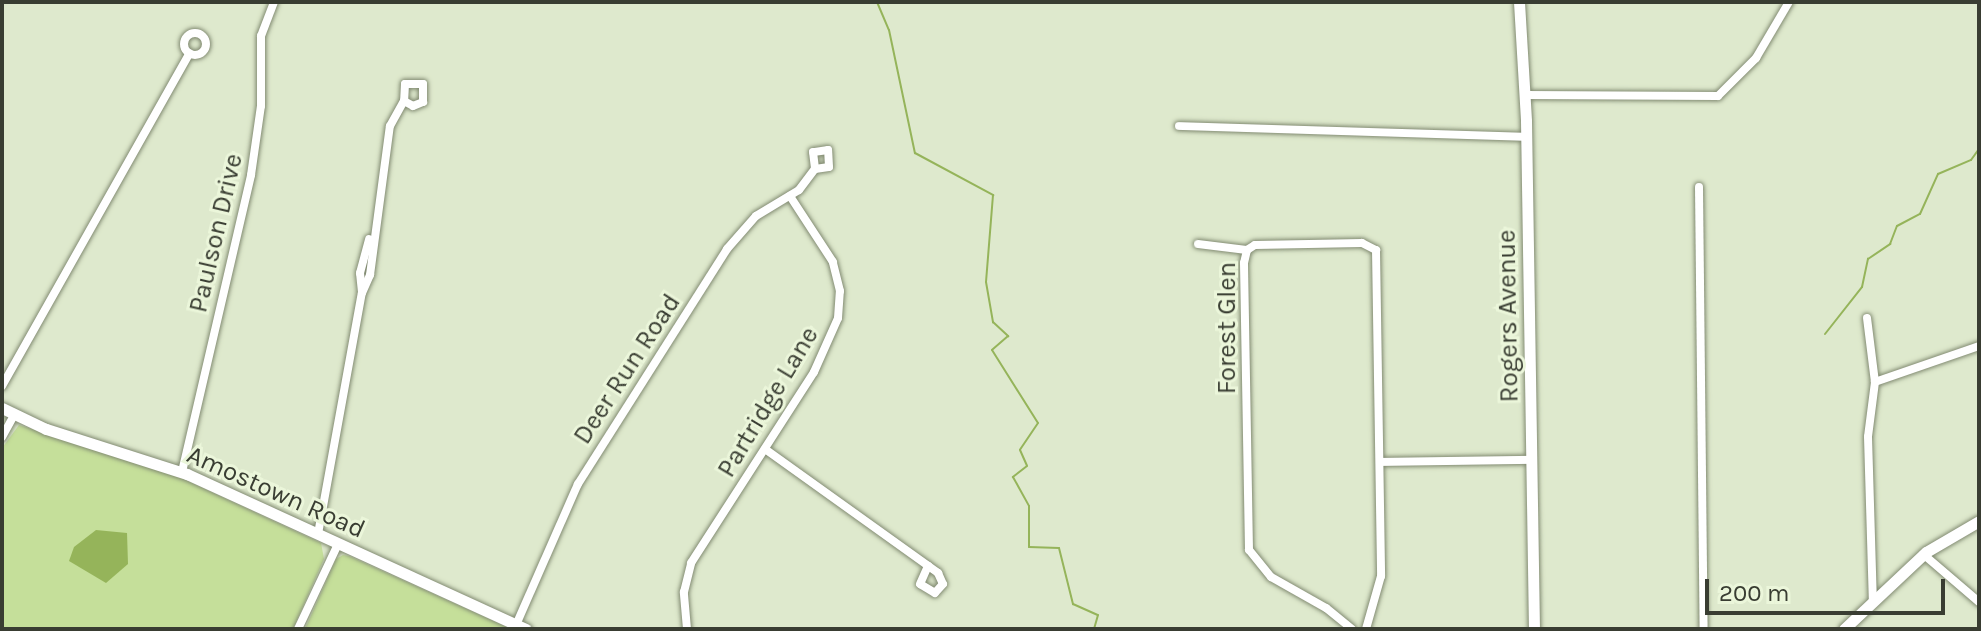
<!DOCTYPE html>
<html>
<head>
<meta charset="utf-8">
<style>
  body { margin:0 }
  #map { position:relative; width:1981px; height:631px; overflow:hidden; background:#dee9cd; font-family:Karla,sans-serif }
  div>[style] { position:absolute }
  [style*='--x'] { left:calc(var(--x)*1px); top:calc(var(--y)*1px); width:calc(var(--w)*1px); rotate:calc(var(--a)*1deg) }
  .green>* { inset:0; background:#c5df9a }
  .water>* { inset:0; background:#95b45a }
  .stream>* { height:2px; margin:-1px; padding:0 1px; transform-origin:1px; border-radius:1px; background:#95b45a }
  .roads { filter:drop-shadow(0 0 2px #828b72) drop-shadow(0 0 2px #828b72) }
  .street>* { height:8px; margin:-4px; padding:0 4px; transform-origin:4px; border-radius:4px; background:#fff }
  .street>.ring { margin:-4px; padding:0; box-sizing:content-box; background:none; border:8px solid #fff; border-radius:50% }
  .secondary>* { height:11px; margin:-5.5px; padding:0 5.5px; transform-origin:5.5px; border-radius:5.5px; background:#fff }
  span { translate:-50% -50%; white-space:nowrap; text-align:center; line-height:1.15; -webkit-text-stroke:6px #ebf6da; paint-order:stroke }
  .street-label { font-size:26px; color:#393d32 }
  .frame { position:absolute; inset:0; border:4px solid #393d32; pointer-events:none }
  .scale { position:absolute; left:1705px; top:579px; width:240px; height:36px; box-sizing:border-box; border:4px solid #393d32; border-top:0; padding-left:10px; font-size:24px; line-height:28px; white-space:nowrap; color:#393d32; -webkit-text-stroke:6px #ebf6da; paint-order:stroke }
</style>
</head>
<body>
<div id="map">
  <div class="green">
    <div style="clip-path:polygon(19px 425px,168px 472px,321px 543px,324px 559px,293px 629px,2px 629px,2px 448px)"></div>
    <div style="clip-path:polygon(343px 555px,349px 556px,511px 629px,305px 629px,336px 559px)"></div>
  </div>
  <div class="water">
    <div style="clip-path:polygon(96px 530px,127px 533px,128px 564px,106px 583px,69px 561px,74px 547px)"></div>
  </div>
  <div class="stream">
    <div style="--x:877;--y:2;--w:30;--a:67"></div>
    <div style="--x:889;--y:30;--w:126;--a:78.1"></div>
    <div style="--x:915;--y:153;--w:89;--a:28.3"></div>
    <div style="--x:993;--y:195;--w:87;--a:94.6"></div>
    <div style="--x:986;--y:282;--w:41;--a:80.1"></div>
    <div style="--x:993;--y:322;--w:21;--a:43"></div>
    <div style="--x:1008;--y:336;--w:21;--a:139"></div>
    <div style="--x:992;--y:350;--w:86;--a:57.8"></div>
    <div style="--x:1038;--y:423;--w:32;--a:124"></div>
    <div style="--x:1020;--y:450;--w:17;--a:66"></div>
    <div style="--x:1027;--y:466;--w:18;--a:142"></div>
    <div style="--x:1013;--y:477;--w:33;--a:61"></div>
    <div style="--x:1029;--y:506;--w:41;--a:90"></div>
    <div style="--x:1029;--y:547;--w:30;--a:2"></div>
    <div style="--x:1059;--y:548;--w:58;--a:76"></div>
    <div style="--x:1073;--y:604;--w:27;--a:24"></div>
    <div style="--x:1098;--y:615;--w:15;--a:106"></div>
    <div style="--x:1825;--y:334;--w:60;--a:-51.8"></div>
    <div style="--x:1862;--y:287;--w:29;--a:-78"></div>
    <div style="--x:1868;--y:259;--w:27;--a:-34"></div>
    <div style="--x:1890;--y:244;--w:19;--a:-69"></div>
    <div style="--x:1897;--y:226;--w:26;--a:-28"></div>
    <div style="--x:1920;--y:214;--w:44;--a:-65.8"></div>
    <div style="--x:1938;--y:174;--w:36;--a:-23"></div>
    <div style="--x:1971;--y:160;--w:14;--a:-54"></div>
  </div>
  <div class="roads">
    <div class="street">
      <div class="ring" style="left:184px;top:33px;width:14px;height:14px"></div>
      <div style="--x:1525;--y:95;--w:193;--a:0.3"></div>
      <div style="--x:1718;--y:96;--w:54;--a:-45"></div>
      <div style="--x:1756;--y:58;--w:65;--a:-59.5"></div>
      <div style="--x:1179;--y:126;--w:348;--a:1.8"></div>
      <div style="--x:1699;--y:187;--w:442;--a:89.4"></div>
      <div style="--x:1198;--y:244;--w:49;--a:7"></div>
      <div style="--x:362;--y:292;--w:19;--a:-96"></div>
      <div style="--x:360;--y:273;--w:35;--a:-75"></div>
      <div style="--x:1867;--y:318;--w:64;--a:82.9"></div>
      <div style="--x:1875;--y:382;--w:55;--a:97.3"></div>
      <div style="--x:1868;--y:437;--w:165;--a:88.3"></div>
      <div style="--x:1875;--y:382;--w:110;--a:-19.1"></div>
      <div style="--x:2;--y:386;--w:382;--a:-60.6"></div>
      <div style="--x:2;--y:437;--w:25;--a:-61"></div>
      <div style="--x:765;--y:449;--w:213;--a:35.6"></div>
      <div style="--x:938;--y:573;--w:12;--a:66"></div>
      <div style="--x:943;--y:584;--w:12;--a:132"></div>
      <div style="--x:935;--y:593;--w:17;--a:-149"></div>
      <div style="--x:920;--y:584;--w:20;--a:-66"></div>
      <div style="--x:1380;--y:462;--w:152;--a:-0.8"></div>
      <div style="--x:182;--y:472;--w:305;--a:-76.9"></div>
      <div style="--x:251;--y:175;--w:70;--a:-81.8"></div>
      <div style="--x:261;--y:106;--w:70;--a:-90"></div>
      <div style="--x:261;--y:36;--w:36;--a:-69"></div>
      <div style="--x:318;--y:534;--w:245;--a:-79.7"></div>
      <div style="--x:362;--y:293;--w:20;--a:-66"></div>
      <div style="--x:370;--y:275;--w:150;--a:-82.4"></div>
      <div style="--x:390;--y:126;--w:29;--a:-61"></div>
      <div style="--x:404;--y:101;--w:10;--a:29"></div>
      <div style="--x:413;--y:106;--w:11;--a:-22"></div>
      <div style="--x:423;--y:102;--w:18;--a:-90"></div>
      <div style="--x:423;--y:84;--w:18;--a:180"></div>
      <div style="--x:405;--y:84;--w:17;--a:93"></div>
      <div style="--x:1923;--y:554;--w:74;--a:40.6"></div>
      <div style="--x:516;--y:625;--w:154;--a:-66.3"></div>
      <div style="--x:578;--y:484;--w:278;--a:-57.6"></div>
      <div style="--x:727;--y:249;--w:44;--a:-48.7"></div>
      <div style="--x:756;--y:216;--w:50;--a:-31.2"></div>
      <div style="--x:799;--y:190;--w:26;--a:-53"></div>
      <div style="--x:815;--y:169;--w:14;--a:-8"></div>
      <div style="--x:829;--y:167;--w:17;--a:-93"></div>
      <div style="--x:828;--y:150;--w:15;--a:172"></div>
      <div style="--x:813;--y:152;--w:17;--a:83"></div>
      <div style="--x:298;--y:629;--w:94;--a:-64.8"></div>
      <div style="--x:687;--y:629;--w:37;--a:-95"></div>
      <div style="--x:684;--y:592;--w:30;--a:-76"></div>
      <div style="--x:691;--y:563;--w:227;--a:-57.2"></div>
      <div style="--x:814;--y:372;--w:59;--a:-66"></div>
      <div style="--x:838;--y:318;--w:27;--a:-86"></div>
      <div style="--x:840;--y:291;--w:30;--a:-104"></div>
      <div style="--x:833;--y:262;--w:79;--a:-123.1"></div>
      <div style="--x:1352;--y:629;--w:33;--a:-141"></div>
      <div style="--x:1326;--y:608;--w:63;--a:-150.6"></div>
      <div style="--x:1271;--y:577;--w:35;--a:-129"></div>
      <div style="--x:1249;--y:550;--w:287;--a:-91"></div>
      <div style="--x:1244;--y:263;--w:13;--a:-77"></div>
      <div style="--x:1247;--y:250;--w:9;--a:-32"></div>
      <div style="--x:1255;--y:245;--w:107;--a:-1.1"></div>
      <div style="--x:1362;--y:243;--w:16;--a:27"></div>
      <div style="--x:1376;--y:250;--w:326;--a:89.1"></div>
      <div style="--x:1381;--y:576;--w:55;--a:105.8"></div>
    </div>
    <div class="secondary">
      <div style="--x:1519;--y:2;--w:119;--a:86.6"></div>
      <div style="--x:1526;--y:121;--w:508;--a:89.1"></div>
      <div style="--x:2;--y:408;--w:49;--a:25.5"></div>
      <div style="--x:46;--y:429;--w:148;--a:17.7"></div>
      <div style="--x:187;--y:474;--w:373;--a:24.6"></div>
      <div style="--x:1844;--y:629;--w:112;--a:-43.2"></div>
      <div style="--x:1926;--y:552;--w:61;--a:-30.3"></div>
    </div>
  </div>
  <div class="street-label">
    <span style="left:216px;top:233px;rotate:-77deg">Paulson Drive</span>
    <span style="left:1508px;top:316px;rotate:-91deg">Rogers Avenue</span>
    <span style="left:1227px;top:328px;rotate:-90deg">Forest Glen</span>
    <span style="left:627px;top:369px;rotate:-57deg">Deer Run Road</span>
    <span style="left:768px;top:402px;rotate:-59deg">Partridge Lane</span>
    <span style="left:276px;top:492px;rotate:24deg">Amostown Road</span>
  </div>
  <div class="frame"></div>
  <div class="scale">200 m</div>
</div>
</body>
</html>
